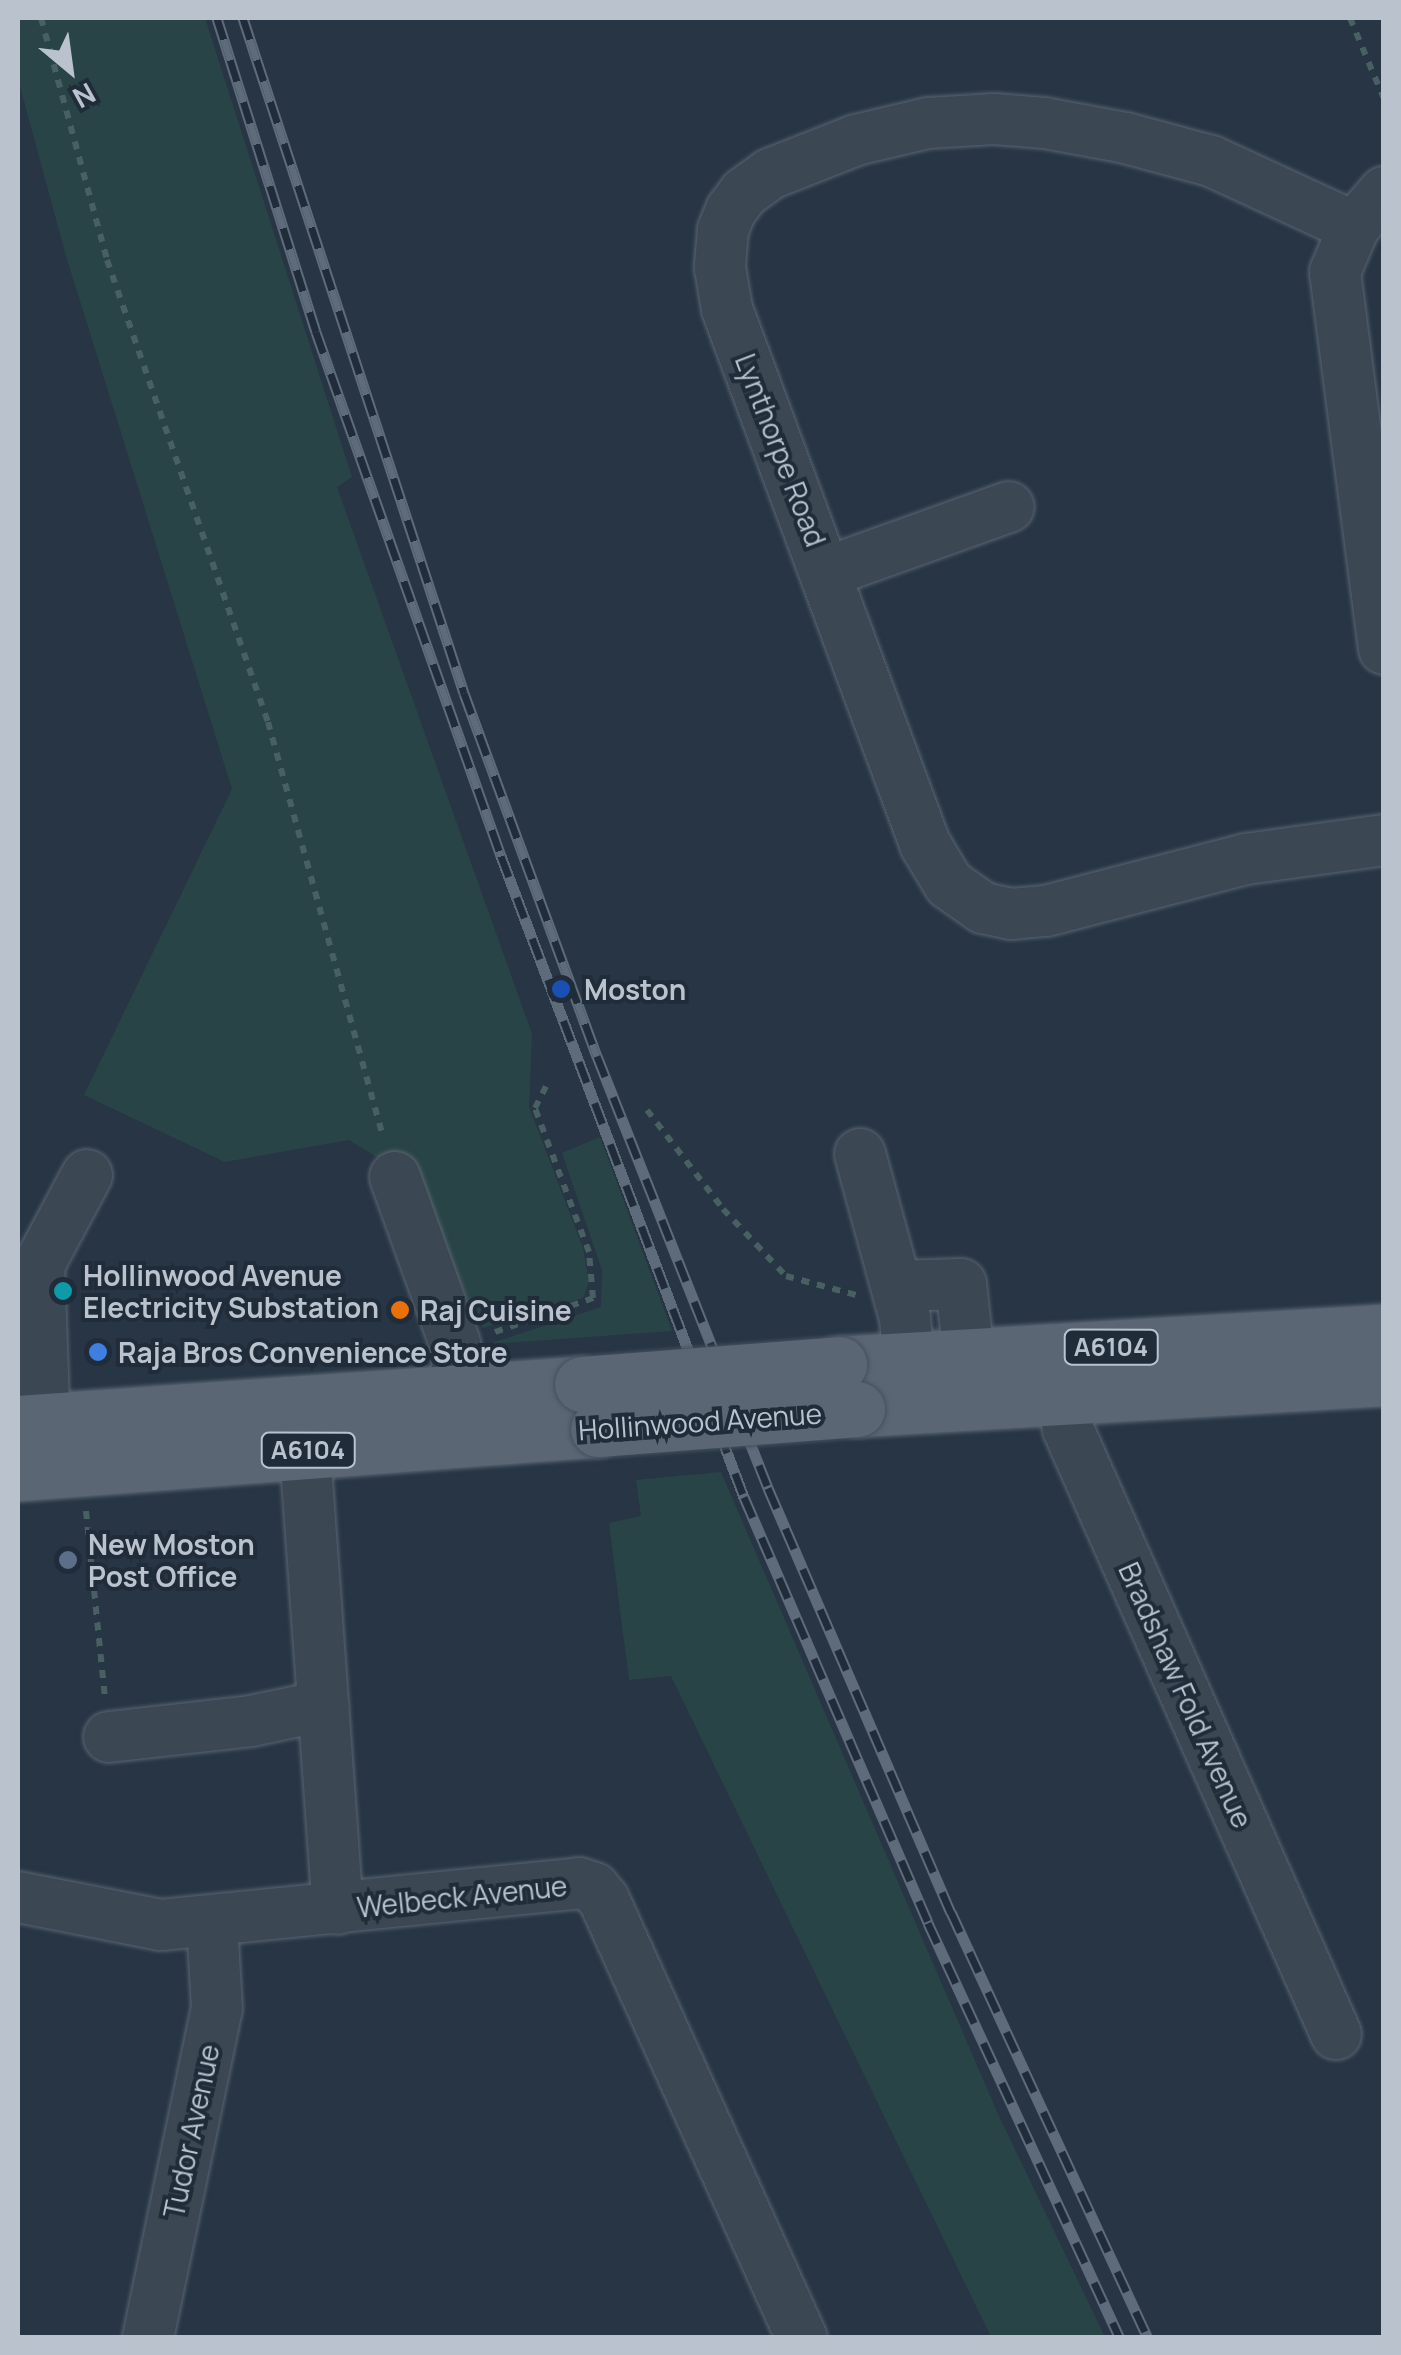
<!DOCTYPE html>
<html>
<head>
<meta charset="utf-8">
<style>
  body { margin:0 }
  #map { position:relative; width:1401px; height:2355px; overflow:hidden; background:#273545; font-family:Manrope,sans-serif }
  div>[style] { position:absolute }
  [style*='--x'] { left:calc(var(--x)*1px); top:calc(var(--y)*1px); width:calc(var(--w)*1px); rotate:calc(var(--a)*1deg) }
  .green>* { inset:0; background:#294446 }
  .path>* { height:6px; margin-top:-3px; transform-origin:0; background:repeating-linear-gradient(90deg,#486061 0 8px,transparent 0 16px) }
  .roads { filter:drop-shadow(0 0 2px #5a6571) drop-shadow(0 0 2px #5a6571) }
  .minor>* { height:50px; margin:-25px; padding:0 25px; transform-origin:25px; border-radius:25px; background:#3c4754 }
  .major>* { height:55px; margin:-27.5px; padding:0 27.5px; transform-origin:27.5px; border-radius:27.5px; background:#5a6674 }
  .rail>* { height:11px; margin-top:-5.5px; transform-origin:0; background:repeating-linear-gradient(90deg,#202c3a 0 22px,#5e6b7b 0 44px); box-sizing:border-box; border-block:2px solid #5e6b7b }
  .bridges { filter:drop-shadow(0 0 2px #45505d) drop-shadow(0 0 2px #45505d) }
  .major-bridge>* { height:55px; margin:-27.5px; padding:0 27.5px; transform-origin:27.5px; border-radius:27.5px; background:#5a6674 }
  .dots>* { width:28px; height:28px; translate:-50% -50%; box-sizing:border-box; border:5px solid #202c3a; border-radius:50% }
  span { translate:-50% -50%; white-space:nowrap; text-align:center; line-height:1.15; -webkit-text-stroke:8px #202c3a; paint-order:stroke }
  .shield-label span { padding:2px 8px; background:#202c3a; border:2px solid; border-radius:8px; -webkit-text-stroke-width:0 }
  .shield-label { font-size:25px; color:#b9c2cd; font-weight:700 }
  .street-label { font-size:28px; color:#b9c2cd }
  .poi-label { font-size:28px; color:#b9c2cd; font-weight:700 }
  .left { translate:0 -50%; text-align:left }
  .frame { position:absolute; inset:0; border:20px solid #b9c2cd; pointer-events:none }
  .north { position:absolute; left:20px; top:20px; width:100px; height:100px; -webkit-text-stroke:8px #202c3a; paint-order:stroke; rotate:151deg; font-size:28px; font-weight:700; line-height:40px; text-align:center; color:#b9c2cd }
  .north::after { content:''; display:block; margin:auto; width:35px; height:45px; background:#b9c2cd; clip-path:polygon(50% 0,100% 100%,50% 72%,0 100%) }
</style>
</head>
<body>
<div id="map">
  <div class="green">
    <div style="clip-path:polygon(18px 18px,205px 18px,352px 477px,337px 487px,532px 1034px,529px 1107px,583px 1248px,589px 1282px,583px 1298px,483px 1328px,404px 1174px,349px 1140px,225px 1162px,84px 1095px,232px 789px,66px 256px,18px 79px)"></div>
    <div style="clip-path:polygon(600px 1137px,672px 1331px,489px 1344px,601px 1307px,602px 1270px,562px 1153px)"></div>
    <div style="clip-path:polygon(721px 1472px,998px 2114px,1105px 2337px,991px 2337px,671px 1676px,629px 1680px,609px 1523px,641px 1516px,636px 1480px)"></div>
  </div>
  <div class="path">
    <div style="--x:41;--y:18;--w:251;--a:74.7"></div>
    <div style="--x:107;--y:260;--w:489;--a:70.8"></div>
    <div style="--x:268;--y:722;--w:431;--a:74.5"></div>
    <div style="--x:1350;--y:18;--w:88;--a:67.2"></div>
    <div style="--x:647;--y:1110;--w:125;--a:52.5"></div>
    <div style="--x:723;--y:1209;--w:92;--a:46.8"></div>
    <div style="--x:786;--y:1276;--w:73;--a:15.2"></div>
    <div style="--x:495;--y:1332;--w:104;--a:-19.1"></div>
    <div style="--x:593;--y:1298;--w:46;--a:-95"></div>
    <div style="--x:589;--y:1252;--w:154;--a:-110.6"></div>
    <div style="--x:535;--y:1108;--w:31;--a:-63"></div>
    <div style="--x:86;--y:1511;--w:187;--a:84.2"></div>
  </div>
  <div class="roads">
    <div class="minor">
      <div style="--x:1384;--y:192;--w:46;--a:130.6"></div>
      <div style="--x:1354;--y:227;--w:49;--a:112.9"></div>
      <div style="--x:1335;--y:272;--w:380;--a:82.6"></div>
      <div style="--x:1354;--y:227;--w:157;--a:-155.2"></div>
      <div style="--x:1211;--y:161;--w:88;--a:-164.9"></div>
      <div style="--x:1126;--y:138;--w:83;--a:-169.6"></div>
      <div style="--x:1044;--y:123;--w:50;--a:-175.4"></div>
      <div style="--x:994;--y:119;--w:66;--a:176.5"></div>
      <div style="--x:928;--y:123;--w:74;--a:166.7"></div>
      <div style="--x:856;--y:140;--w:92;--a:158.4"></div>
      <div style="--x:770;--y:174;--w:32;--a:144"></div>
      <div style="--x:744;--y:193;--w:21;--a:127"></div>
      <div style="--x:731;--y:210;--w:22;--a:112"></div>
      <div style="--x:723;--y:230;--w:38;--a:95"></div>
      <div style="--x:720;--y:268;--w:42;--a:80.3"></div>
      <div style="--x:727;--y:309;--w:570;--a:69.69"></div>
      <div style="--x:925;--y:844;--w:47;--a:59"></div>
      <div style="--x:949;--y:884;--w:42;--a:35.2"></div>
      <div style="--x:983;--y:908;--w:29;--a:12"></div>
      <div style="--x:1011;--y:914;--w:35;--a:-5"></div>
      <div style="--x:1046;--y:911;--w:207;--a:-14.6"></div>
      <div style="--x:1246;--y:859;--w:139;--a:-7.8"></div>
      <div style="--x:827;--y:572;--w:193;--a:-19.7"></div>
      <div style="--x:860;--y:1154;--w:170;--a:74.7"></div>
      <div style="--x:905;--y:1318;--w:83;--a:85.2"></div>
      <div style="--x:395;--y:1177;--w:177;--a:70.2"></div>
      <div style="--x:455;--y:1344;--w:17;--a:80"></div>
      <div style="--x:458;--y:1361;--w:31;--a:99"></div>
      <div style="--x:898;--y:1286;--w:63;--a:-1.8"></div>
      <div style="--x:961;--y:1284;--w:111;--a:83.8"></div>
      <div style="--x:1056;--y:1357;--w:73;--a:80.5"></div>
      <div style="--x:1068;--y:1429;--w:662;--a:66.11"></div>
      <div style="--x:305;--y:1451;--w:459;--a:85.9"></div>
      <div style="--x:46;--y:1461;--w:196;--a:-92"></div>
      <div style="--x:39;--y:1265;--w:102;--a:-61.9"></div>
      <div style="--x:109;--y:1737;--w:143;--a:-6.4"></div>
      <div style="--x:251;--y:1721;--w:74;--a:-11.8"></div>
      <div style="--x:18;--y:1897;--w:146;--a:11.1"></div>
      <div style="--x:161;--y:1925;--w:420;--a:-5.7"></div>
      <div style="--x:579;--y:1883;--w:16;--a:18"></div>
      <div style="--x:594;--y:1888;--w:16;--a:50"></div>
      <div style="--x:604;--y:1900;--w:481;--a:65.7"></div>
      <div style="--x:148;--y:2338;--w:336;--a:-78.2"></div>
      <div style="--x:217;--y:2009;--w:86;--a:-93.3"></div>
    </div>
    <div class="major">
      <div style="--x:839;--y:1364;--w:546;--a:-3.36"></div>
      <div style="--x:857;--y:1409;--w:528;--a:-3.37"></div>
      <div style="--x:18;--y:1423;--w:565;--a:-3.96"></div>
      <div style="--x:18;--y:1473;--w:582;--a:-4.34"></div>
    </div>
  </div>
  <div class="rail">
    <div style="--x:217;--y:18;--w:329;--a:72.5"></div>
    <div style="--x:316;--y:332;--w:556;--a:70.55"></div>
    <div style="--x:501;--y:856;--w:686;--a:69.24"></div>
    <div style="--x:744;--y:1497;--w:464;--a:66.6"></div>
    <div style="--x:928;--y:1923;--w:457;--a:65.2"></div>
    <div style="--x:243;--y:18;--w:710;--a:71.87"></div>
    <div style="--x:464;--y:693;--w:387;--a:69.9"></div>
    <div style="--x:597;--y:1056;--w:465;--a:68.4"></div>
    <div style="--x:768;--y:1488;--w:462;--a:66.7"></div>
    <div style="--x:951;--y:1912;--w:469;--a:65.2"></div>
  </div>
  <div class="bridges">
    <div class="major-bridge">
      <div style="--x:582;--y:1384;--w:258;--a:-4.4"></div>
      <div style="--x:598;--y:1429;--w:260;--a:-4.4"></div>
    </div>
  </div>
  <div class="dots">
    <div style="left:561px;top:989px;background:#1a4fb4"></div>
    <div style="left:63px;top:1291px;background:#0f9aa8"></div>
    <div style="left:400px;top:1310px;background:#e8710a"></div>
    <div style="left:98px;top:1352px;background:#3f7fe0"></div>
    <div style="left:68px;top:1560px;background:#5c6f8a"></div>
  </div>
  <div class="shield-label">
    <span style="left:1111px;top:1347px">A6104</span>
    <span style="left:308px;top:1450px">A6104</span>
  </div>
  <div class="street-label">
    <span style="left:781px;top:450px;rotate:69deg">Lynthorpe Road</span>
    <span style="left:700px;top:1421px;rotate:-4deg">Hollinwood Avenue</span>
    <span style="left:1186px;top:1695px;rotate:66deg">Bradshaw Fold Avenue</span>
    <span style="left:462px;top:1896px;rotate:-6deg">Welbeck Avenue</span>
    <span style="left:191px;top:2131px;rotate:-78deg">Tudor Avenue</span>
  </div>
  <div class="poi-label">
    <span class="left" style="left:584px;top:989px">Moston</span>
    <span class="left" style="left:83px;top:1291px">Hollinwood Avenue<br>Electricity Substation</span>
    <span class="left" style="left:420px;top:1310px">Raj Cuisine</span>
    <span class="left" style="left:118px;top:1352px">Raja Bros Convenience Store</span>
    <span class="left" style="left:88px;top:1560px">New Moston<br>Post Office</span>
  </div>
  <div class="frame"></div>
  <div class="north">N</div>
</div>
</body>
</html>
